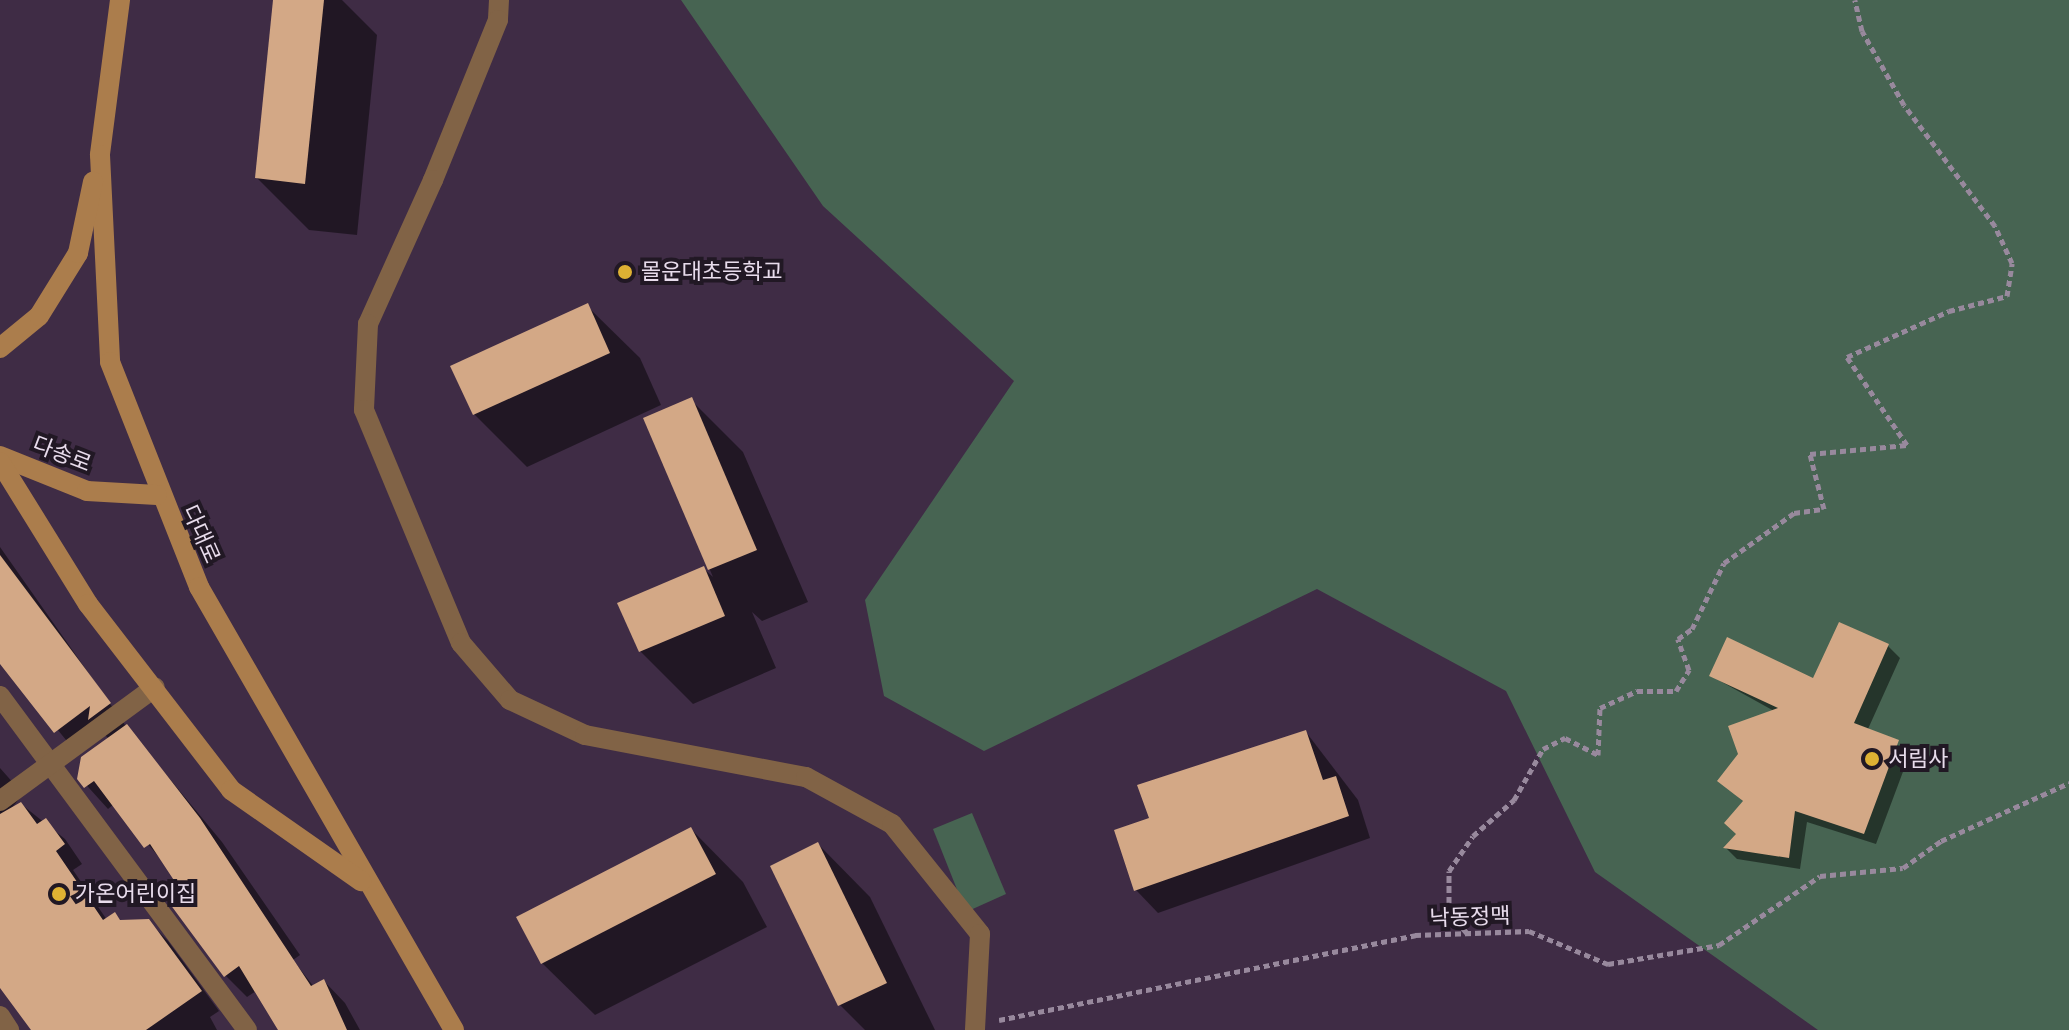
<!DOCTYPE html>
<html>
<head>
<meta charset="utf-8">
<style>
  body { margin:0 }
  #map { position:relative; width:2069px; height:1030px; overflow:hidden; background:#3f2c45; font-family:Rubik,"Noto Sans KR",sans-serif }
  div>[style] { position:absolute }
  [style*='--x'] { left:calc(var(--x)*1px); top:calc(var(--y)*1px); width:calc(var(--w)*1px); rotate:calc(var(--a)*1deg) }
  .green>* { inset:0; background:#476452 }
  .shadow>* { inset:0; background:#0007 }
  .building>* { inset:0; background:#d3a886 }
  .path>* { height:5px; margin-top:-2.5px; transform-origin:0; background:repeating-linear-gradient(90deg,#98899d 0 6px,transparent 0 10px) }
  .minor>* { height:20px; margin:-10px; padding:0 10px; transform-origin:10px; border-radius:10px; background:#816346 }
  .secondary>* { height:20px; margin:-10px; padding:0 10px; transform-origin:10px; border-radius:10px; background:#ab7d4c }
  .dots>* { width:22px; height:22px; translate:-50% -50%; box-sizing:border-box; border:4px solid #211824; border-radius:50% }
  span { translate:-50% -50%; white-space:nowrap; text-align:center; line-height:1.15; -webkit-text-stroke:8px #211824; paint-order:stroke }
  .poi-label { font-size:22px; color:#e8dcec }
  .left { translate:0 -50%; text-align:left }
  .street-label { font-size:22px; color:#e8dcec }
</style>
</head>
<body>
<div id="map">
  <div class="green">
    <div style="clip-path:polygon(681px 0,2069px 0,2069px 1030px,1818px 1030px,1595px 872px,1506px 691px,1317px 589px,984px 751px,884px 696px,865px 600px,1014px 381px,823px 206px)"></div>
    <div style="clip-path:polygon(972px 813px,1006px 894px,966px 912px,933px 829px)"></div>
  </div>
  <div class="shadow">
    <div style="clip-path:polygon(275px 0,342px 0,377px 35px,357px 235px,309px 230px,257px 178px)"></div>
    <div style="clip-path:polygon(587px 306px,640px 358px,661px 405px,527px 467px,474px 414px)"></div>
    <div style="clip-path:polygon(691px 400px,743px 452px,808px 602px,762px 621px,752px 612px,776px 668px,693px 704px,640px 651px,703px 568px,713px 577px,645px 419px)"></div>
    <div style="clip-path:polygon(0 547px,125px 725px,222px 842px,300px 955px,293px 960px,314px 987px,324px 981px,345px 1003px,360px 1030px,279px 1030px,256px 991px,247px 997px,225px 975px,169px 869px,114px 804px,108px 809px,80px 778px,109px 739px,101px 731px,75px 751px,0 659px)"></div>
    <div style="clip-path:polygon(1888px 646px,1900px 658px,1868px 729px,1910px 753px,1876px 844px,1807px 822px,1800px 869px,1737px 859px,1726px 848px,1739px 835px,1745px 803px,1720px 781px,1774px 711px,1711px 676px,1814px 681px)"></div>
    <div style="clip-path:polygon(1306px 732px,1358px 800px,1370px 838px,1158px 913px,1136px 890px,1151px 819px)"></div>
    <div style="clip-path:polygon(0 768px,23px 794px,10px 810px,21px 804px,65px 839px,82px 864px,73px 870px,107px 920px,148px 921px,168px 941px,219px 1011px,210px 1017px,217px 1030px,34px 1030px,0 984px)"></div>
    <div style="clip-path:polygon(691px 829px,743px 882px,767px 927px,595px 1015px,542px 963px)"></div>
    <div style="clip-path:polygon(818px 844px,870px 897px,935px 1030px,865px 1030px,840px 1005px)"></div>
  </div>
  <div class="building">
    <div style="clip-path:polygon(273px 0,324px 0,305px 184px,255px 178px)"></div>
    <div style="clip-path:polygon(588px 303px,610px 353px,473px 415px,450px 366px)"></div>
    <div style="clip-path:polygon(692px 397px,757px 550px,708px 570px,643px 418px)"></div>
    <div style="clip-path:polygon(0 555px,111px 703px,88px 720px,90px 706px,54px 733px,0 664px)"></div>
    <div style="clip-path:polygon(704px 566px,725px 616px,639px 652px,617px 603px)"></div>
    <div style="clip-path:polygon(1839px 622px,1889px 644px,1854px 723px,1899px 740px,1864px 834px,1795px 811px,1789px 858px,1723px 848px,1736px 834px,1724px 823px,1743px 801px,1717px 781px,1738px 754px,1728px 726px,1778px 708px,1709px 676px,1727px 637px,1813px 678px)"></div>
    <div style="clip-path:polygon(127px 724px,200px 818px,311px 986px,324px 979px,347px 1030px,278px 1030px,239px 966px,224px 977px,170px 904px,183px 894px,150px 844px,144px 848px,94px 781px,84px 788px,77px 779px,81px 757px)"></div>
    <div style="clip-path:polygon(1306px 730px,1323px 780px,1336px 776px,1349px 816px,1134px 891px,1114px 830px,1149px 818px,1137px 785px)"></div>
    <div style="clip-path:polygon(21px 802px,37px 824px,46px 818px,65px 844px,56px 851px,103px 920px,115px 912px,120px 920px,149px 919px,202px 991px,146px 1030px,31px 1030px,0 988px,0 814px)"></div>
    <div style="clip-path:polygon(691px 827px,716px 874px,541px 964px,516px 917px)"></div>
    <div style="clip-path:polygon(818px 842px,887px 983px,838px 1006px,770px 866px)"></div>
  </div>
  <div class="path">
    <div style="--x:1467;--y:933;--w:28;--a:-131"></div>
    <div style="--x:1449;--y:912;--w:41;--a:-90"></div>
    <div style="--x:1449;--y:871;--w:42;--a:-55.6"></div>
    <div style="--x:1473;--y:836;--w:55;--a:-41.3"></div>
    <div style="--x:1514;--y:800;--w:59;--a:-60.4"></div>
    <div style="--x:1543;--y:749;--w:25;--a:-27"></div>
    <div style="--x:1565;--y:738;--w:37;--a:27"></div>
    <div style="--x:1598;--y:755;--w:47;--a:-87.6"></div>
    <div style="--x:1600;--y:708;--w:41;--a:-24.7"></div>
    <div style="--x:1637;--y:691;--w:39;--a:0"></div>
    <div style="--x:1676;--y:691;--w:25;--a:-58"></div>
    <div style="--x:1689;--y:670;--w:33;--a:-110"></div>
    <div style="--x:1678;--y:639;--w:17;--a:-36"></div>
    <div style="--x:1692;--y:629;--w:73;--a:-64.1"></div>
    <div style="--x:1724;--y:563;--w:86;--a:-35.5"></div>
    <div style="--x:1794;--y:513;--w:30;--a:-8"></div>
    <div style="--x:1824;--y:509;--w:57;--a:-104.3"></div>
    <div style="--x:1810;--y:454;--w:97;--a:-5.3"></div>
    <div style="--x:1907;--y:445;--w:107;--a:-124.3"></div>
    <div style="--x:1847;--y:357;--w:112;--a:-24.3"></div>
    <div style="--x:1949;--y:311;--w:60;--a:-14.5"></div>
    <div style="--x:2007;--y:296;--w:33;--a:-81"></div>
    <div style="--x:2012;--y:263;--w:41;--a:-114.7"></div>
    <div style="--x:1995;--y:226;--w:151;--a:-126.9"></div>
    <div style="--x:1904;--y:105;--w:85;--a:-119.6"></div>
    <div style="--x:1862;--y:31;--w:32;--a:-103"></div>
    <div style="--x:999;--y:1020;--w:425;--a:-11.5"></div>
    <div style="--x:1415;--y:935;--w:114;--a:-2"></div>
    <div style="--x:1529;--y:931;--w:86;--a:22.7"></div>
    <div style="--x:1608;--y:964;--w:113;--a:-9.7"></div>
    <div style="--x:1719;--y:945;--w:122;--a:-34.3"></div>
    <div style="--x:1820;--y:876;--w:83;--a:-5.5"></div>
    <div style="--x:1903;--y:868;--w:47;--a:-35.4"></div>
    <div style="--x:1941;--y:841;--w:141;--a:-24.4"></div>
  </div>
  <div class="minor">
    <div style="--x:499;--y:0;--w:20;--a:93"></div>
    <div style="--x:498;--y:20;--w:173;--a:112.1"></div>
    <div style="--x:433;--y:180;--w:158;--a:114.3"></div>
    <div style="--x:368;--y:324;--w:86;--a:92.7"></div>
    <div style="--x:364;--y:410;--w:252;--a:67.4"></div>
    <div style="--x:461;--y:643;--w:75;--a:49.3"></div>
    <div style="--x:510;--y:700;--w:83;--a:25"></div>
    <div style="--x:585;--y:735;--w:225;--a:10.8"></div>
    <div style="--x:806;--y:777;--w:98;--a:28.7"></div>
    <div style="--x:892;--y:824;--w:141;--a:51.3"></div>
    <div style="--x:980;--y:934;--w:96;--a:93"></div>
    <div style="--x:0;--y:696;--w:415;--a:53.5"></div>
    <div style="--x:0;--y:801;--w:192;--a:-36.3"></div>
    <div style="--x:0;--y:1016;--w:17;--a:57"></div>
  </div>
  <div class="secondary">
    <div style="--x:120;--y:0;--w:156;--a:97.4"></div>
    <div style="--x:100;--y:155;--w:207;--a:87.2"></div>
    <div style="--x:110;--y:362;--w:242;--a:68.4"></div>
    <div style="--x:199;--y:587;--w:511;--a:60.07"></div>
    <div style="--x:0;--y:348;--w:50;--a:-39.4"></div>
    <div style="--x:39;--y:316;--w:74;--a:-58.2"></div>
    <div style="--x:78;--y:253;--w:73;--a:-78.1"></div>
    <div style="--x:0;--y:456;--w:94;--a:21.9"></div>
    <div style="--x:87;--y:491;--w:70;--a:3.3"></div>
    <div style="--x:0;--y:462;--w:167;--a:58.2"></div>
    <div style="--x:88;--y:604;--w:235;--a:52.4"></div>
    <div style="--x:231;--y:790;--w:159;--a:35"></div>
  </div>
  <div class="dots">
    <div style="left:625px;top:272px;background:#deb133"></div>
    <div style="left:1872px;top:759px;background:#deb133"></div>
    <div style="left:59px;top:894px;background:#deb133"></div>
  </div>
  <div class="poi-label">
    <span class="left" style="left:641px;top:272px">몰운대초등학교</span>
    <span class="left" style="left:1888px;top:759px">서림사</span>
    <span class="left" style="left:75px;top:894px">가온어린이집</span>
  </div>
  <div class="street-label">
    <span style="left:62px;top:454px;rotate:21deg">다송로</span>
    <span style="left:201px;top:534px;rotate:66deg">다대로</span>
    <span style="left:1470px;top:917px;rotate:-2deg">낙동정맥</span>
  </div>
</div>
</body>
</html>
